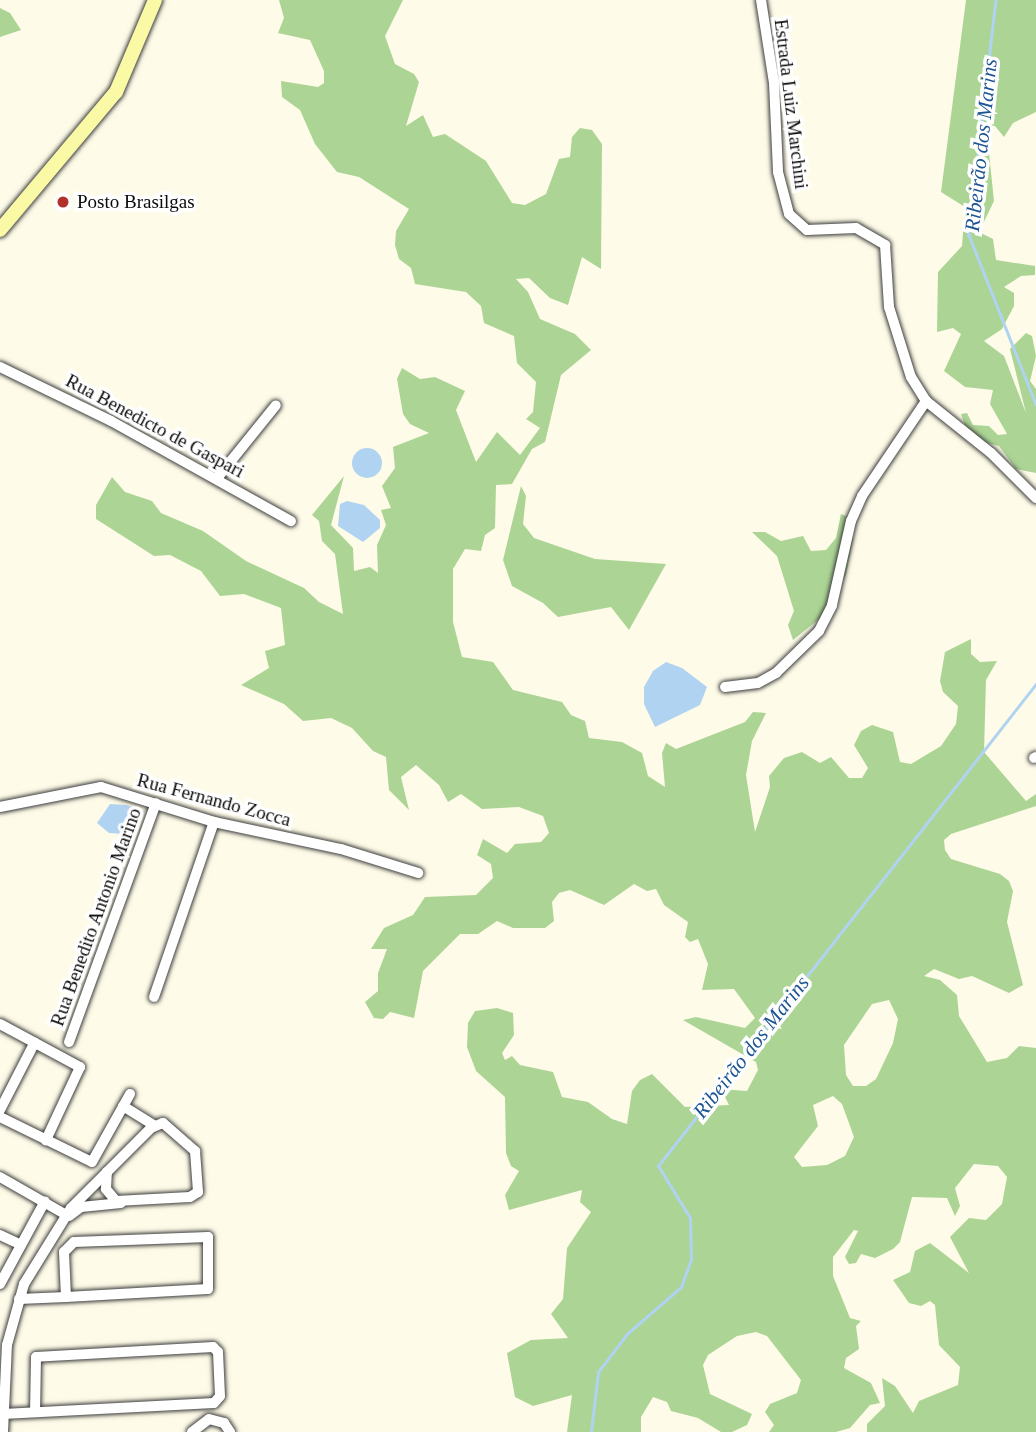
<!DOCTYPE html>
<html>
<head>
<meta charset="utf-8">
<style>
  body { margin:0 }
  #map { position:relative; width:1036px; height:1432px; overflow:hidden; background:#fefbe8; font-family:"Times New Roman",serif }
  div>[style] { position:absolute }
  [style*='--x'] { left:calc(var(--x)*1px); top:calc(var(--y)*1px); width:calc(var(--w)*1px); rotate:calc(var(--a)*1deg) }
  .forest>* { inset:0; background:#acd595 }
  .water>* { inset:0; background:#b0d3f2 }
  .round { border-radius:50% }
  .stream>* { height:2.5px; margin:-1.25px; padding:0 1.25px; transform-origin:1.25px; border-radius:1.25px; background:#b0d3f2 }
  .roads { filter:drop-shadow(0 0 2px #3d3d3d) drop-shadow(0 0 2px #3d3d3d) }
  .street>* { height:10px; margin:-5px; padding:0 5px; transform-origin:5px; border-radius:5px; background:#fff }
  .secondary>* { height:14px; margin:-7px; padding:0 7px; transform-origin:7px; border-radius:7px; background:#faf9a6 }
  .dots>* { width:19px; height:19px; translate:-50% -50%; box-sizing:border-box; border:4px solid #fff; border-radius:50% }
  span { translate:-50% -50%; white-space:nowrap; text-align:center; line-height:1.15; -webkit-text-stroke:7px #fff; paint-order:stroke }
  .street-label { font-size:19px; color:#0a0a0a }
  .poi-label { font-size:19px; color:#0a0a0a }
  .left { translate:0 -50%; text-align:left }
  .water-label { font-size:21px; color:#1c5493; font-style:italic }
</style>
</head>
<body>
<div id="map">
  <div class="forest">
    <div style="clip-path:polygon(evenodd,279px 0,403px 0,385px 36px,395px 64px,414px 74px,419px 82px,406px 126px,423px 115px,433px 137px,445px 134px,486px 161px,512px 203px,525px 205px,546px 194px,559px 159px,570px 157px,572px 137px,580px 128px,592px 130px,602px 144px,601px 269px,582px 257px,568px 305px,550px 298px,529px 278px,516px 279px,528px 292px,540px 319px,575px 334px,591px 350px,561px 375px,545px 442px,532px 449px,512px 484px,496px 485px,495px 528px,485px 535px,481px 551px,465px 549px,453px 569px,453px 622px,462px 657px,493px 662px,513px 690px,562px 702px,571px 715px,585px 721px,589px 738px,622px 742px,642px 753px,648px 776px,665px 787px,662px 753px,666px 743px,676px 749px,745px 722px,753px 712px,766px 713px,752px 741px,746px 775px,755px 832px,770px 787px,769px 776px,784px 758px,802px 752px,820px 763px,831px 757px,849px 778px,862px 778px,868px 768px,854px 745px,861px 731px,872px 725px,893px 732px,900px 762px,911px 764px,941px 746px,956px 724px,958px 706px,943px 692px,940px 681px,945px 652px,971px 639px,971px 654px,980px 662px,997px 661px,986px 680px,984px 752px,1026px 801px,1036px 794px,1036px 806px,951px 834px,944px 840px,945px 850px,951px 859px,1000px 874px,1009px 881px,1013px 891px,1007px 922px,1023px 985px,1009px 993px,972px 976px,959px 979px,934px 969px,924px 976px,940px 980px,957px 995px,959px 1016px,987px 1062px,1007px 1058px,1019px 1046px,1036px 1048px,1036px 1432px,867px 1432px,867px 1424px,885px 1406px,882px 1378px,895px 1386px,913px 1413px,919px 1401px,958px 1385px,960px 1367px,939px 1345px,935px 1305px,930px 1301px,921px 1306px,909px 1303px,893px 1280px,910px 1272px,915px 1251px,930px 1243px,969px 1273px,950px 1237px,969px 1218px,986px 1220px,1002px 1204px,1007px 1177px,998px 1166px,974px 1164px,955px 1188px,960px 1206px,955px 1216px,947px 1198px,912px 1197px,900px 1242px,893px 1249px,875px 1258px,861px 1254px,856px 1263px,849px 1264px,845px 1257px,858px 1231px,854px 1230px,833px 1257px,833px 1276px,850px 1318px,861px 1321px,856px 1326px,859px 1349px,846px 1358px,844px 1368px,871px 1383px,880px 1403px,870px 1405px,850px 1428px,836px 1432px,769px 1432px,774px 1425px,765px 1412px,770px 1404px,797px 1393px,801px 1380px,767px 1336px,756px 1332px,737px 1336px,708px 1355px,703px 1365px,710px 1394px,752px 1414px,747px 1425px,732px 1432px,721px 1432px,698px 1418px,671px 1411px,667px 1402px,653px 1397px,641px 1417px,641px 1432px,567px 1432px,572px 1395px,533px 1406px,515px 1397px,507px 1353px,531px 1340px,568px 1338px,551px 1314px,563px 1299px,567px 1248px,591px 1212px,580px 1202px,582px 1190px,509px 1210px,505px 1195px,519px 1171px,511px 1166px,506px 1153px,505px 1097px,476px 1071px,467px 1047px,468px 1023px,475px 1011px,497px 1008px,513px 1013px,514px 1035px,502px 1053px,505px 1060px,512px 1056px,520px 1065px,553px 1072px,562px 1097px,588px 1102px,612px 1119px,627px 1124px,632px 1091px,640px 1080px,652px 1074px,685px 1107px,729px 1105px,721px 1089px,747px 1091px,758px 1070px,756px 1062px,683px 1020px,696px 1017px,745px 1028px,755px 1018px,734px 989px,702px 990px,708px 964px,698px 939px,690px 942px,685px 937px,688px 922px,664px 905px,656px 889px,647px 891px,634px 884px,604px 905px,570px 890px,559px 893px,552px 902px,554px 921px,545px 928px,513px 928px,497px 921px,478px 934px,460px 934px,423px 971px,414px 1018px,390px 1012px,383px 1019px,374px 1018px,365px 1002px,378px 991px,378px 973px,387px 949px,371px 949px,384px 928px,413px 915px,425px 897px,476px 895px,493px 878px,491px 864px,477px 855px,483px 839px,507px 853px,515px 844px,541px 842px,549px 833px,543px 816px,519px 807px,482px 809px,461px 794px,448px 802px,439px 785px,416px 765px,401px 777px,409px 810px,389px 790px,386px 757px,373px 751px,352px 728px,331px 718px,303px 721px,284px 704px,241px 685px,269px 668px,265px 651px,285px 645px,281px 608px,244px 594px,220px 596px,201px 571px,170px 555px,154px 556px,96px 519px,96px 505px,112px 477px,125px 492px,152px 501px,161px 513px,203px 531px,246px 561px,304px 588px,319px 602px,343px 614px,335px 554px,322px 541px,319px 521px,312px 515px,344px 476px,331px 525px,353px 548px,354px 571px,370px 567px,378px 573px,377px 545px,386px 525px,381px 510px,391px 508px,382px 486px,395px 468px,393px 447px,429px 433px,410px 424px,403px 414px,397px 379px,402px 368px,420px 379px,435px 377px,465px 391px,456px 410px,476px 462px,497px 432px,520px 455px,540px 428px,526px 419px,533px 412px,536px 382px,517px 363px,514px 336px,484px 323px,481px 306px,466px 292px,415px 284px,411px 268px,399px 259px,395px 245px,396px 231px,409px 209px,359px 177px,337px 172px,315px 144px,300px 110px,282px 97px,281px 81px,318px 87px,324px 83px,324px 71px,310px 40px,278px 33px,284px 18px,279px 0,889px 1000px,898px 1019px,893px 1043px,876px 1079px,866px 1086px,853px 1086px,846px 1075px,844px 1045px,872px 1004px,889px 1000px,279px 0,833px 1096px,842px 1104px,854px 1137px,845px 1156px,827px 1165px,802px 1167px,794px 1157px,818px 1126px,813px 1105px,833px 1096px)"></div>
    <div style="clip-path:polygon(966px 0,1036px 0,1036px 112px,1013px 123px,1004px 137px,995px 126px,985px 126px,979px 129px,979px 137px,989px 153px,994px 201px,979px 232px,993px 239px,996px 260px,1035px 266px,1035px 275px,1021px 276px,1004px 287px,1014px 293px,1014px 306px,1002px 329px,984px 341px,1004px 356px,1026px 413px,1010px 349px,1026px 333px,1032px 336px,1036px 356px,1030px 381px,1036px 389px,1036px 473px,1016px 469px,999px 446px,984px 442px,965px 425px,961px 414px,967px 413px,973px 425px,989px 426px,998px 435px,1007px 434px,990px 404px,993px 390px,965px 387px,944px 371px,961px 334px,953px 328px,937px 332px,938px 272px,962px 246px,965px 207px,941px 192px)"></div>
    <div style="clip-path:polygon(0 8px,10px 13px,21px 30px,0 37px)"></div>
    <div style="clip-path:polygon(521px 486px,526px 496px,523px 524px,534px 538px,595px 559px,666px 564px,629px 630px,611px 607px,558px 617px,543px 603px,512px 586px,503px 560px)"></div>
    <div style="clip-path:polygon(841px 514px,848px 517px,853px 539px,846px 575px,824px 615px,793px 640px,788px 625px,794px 611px,777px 556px,752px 532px,765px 532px,781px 541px,803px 536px,811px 551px,826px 550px,836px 538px)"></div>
  </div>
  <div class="water">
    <div class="round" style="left:352px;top:448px;width:30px;height:30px"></div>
    <div style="clip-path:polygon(347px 501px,364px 505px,380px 520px,380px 528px,363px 542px,338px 526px,340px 504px)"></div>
    <div style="clip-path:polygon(666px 662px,682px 668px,707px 687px,700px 705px,655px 727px,644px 704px,644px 687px,653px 671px)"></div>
    <div style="clip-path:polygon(110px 804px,126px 805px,144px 811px,138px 824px,124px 834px,109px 833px,97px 823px)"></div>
  </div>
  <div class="stream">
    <div style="--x:996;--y:0;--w:237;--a:96.6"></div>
    <div style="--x:969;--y:235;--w:182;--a:68.4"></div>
    <div style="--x:591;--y:1432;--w:60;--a:-83.3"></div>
    <div style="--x:598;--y:1372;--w:48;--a:-52.7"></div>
    <div style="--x:627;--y:1334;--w:72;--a:-41"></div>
    <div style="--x:681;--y:1287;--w:30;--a:-70"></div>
    <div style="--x:691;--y:1259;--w:41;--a:-91.4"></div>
    <div style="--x:690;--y:1218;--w:61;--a:-121.6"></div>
    <div style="--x:658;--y:1166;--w:613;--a:-51.9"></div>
  </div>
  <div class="roads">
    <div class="street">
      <div style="--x:761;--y:0;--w:84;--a:81.1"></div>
      <div style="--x:774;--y:83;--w:89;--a:87.4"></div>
      <div style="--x:778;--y:172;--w:43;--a:75.3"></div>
      <div style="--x:789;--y:214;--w:24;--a:42"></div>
      <div style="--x:807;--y:230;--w:49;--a:-2.3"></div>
      <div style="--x:856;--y:228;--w:34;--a:30"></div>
      <div style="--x:885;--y:245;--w:62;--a:86.3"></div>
      <div style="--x:889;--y:307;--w:73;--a:72.6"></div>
      <div style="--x:911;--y:377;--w:28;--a:58"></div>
      <div style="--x:926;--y:401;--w:83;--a:38.7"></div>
      <div style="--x:991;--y:453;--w:64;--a:45"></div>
      <div style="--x:0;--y:367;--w:123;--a:25.9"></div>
      <div style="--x:111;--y:421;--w:206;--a:29.1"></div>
      <div style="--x:218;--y:477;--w:92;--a:-51.1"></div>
      <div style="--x:725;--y:687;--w:33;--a:-7"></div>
      <div style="--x:758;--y:683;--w:21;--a:-29"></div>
      <div style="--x:776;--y:673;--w:60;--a:-44.3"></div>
      <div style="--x:819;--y:631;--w:29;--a:-63"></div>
      <div style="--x:832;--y:605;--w:86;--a:-77.3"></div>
      <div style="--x:851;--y:521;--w:27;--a:-66"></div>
      <div style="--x:862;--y:496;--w:115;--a:-56"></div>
      <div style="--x:1034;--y:758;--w:2;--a:-27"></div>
      <div style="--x:0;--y:807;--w:103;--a:-11.2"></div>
      <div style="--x:101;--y:787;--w:118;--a:17.2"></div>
      <div style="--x:214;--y:822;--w:130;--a:12"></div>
      <div style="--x:341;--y:849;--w:81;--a:17.3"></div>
      <div style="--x:154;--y:997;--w:185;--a:-71.1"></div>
      <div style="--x:0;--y:1024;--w:91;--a:28.3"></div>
      <div style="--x:80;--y:1067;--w:81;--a:115"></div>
      <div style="--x:69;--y:1042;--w:254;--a:-70"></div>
      <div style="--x:123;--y:1106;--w:36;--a:32"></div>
      <div style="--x:0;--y:1110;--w:76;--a:-62.8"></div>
      <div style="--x:0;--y:1117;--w:102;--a:26.1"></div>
      <div style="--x:92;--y:1162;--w:78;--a:-60.8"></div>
      <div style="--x:163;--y:1123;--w:43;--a:41.2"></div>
      <div style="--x:195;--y:1151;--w:41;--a:85.8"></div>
      <div style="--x:198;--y:1192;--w:9;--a:148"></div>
      <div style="--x:190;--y:1197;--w:74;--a:176.9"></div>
      <div style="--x:116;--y:1201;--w:16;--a:-130"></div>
      <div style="--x:106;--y:1189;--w:17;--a:-87"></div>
      <div style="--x:107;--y:1172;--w:62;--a:-45"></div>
      <div style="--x:151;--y:1128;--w:13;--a:-23"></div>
      <div style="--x:0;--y:1177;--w:78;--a:29.8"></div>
      <div style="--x:69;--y:1216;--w:15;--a:-37"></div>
      <div style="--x:81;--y:1207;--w:40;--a:-5.7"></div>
      <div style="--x:0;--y:1235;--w:23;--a:25"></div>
      <div style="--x:0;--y:1284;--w:94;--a:-61.5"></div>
      <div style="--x:19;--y:1299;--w:47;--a:-2.4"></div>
      <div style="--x:66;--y:1297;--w:142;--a:-3.2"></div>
      <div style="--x:208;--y:1289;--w:52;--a:-90"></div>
      <div style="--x:208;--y:1237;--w:134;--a:177.9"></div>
      <div style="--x:74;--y:1242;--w:14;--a:135"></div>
      <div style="--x:64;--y:1252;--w:45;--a:87.5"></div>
      <div style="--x:3;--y:1414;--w:211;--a:-3"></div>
      <div style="--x:214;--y:1403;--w:9;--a:-49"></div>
      <div style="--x:220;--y:1396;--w:44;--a:-92.6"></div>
      <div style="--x:218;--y:1352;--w:7;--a:-135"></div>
      <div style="--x:213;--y:1347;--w:177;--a:176.8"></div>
      <div style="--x:36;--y:1357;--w:55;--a:91"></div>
      <div style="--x:3;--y:1432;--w:87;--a:-87.4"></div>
      <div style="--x:7;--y:1345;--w:63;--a:-74.4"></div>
      <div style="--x:24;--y:1284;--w:89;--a:-58.3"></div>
      <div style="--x:71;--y:1208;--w:51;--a:-45"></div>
      <div style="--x:192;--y:1432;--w:21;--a:-37"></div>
      <div style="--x:209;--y:1419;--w:16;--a:15"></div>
      <div style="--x:224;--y:1423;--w:11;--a:56"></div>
    </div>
    <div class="secondary">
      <div style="--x:0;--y:230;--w:180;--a:-50"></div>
      <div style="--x:116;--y:92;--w:100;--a:-67"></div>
    </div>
  </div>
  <div class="dots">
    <div style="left:63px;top:202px;background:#b1312b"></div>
  </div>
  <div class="street-label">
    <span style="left:791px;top:104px;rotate:83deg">Estrada Luiz Marchini</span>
    <span style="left:155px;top:426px;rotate:28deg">Rua Benedicto de Gaspari</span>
    <span style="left:214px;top:800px;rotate:15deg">Rua Fernando Zocca</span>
    <span style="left:96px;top:917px;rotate:-70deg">Rua Benedito Antonio Marino</span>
  </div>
  <div class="poi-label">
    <span class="left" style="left:77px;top:202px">Posto Brasilgas</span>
  </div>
  <div class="water-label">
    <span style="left:981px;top:145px;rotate:-84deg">Ribeirão dos Marins</span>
    <span style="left:751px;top:1047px;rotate:-52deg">Ribeirão dos Marins</span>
  </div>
</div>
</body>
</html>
